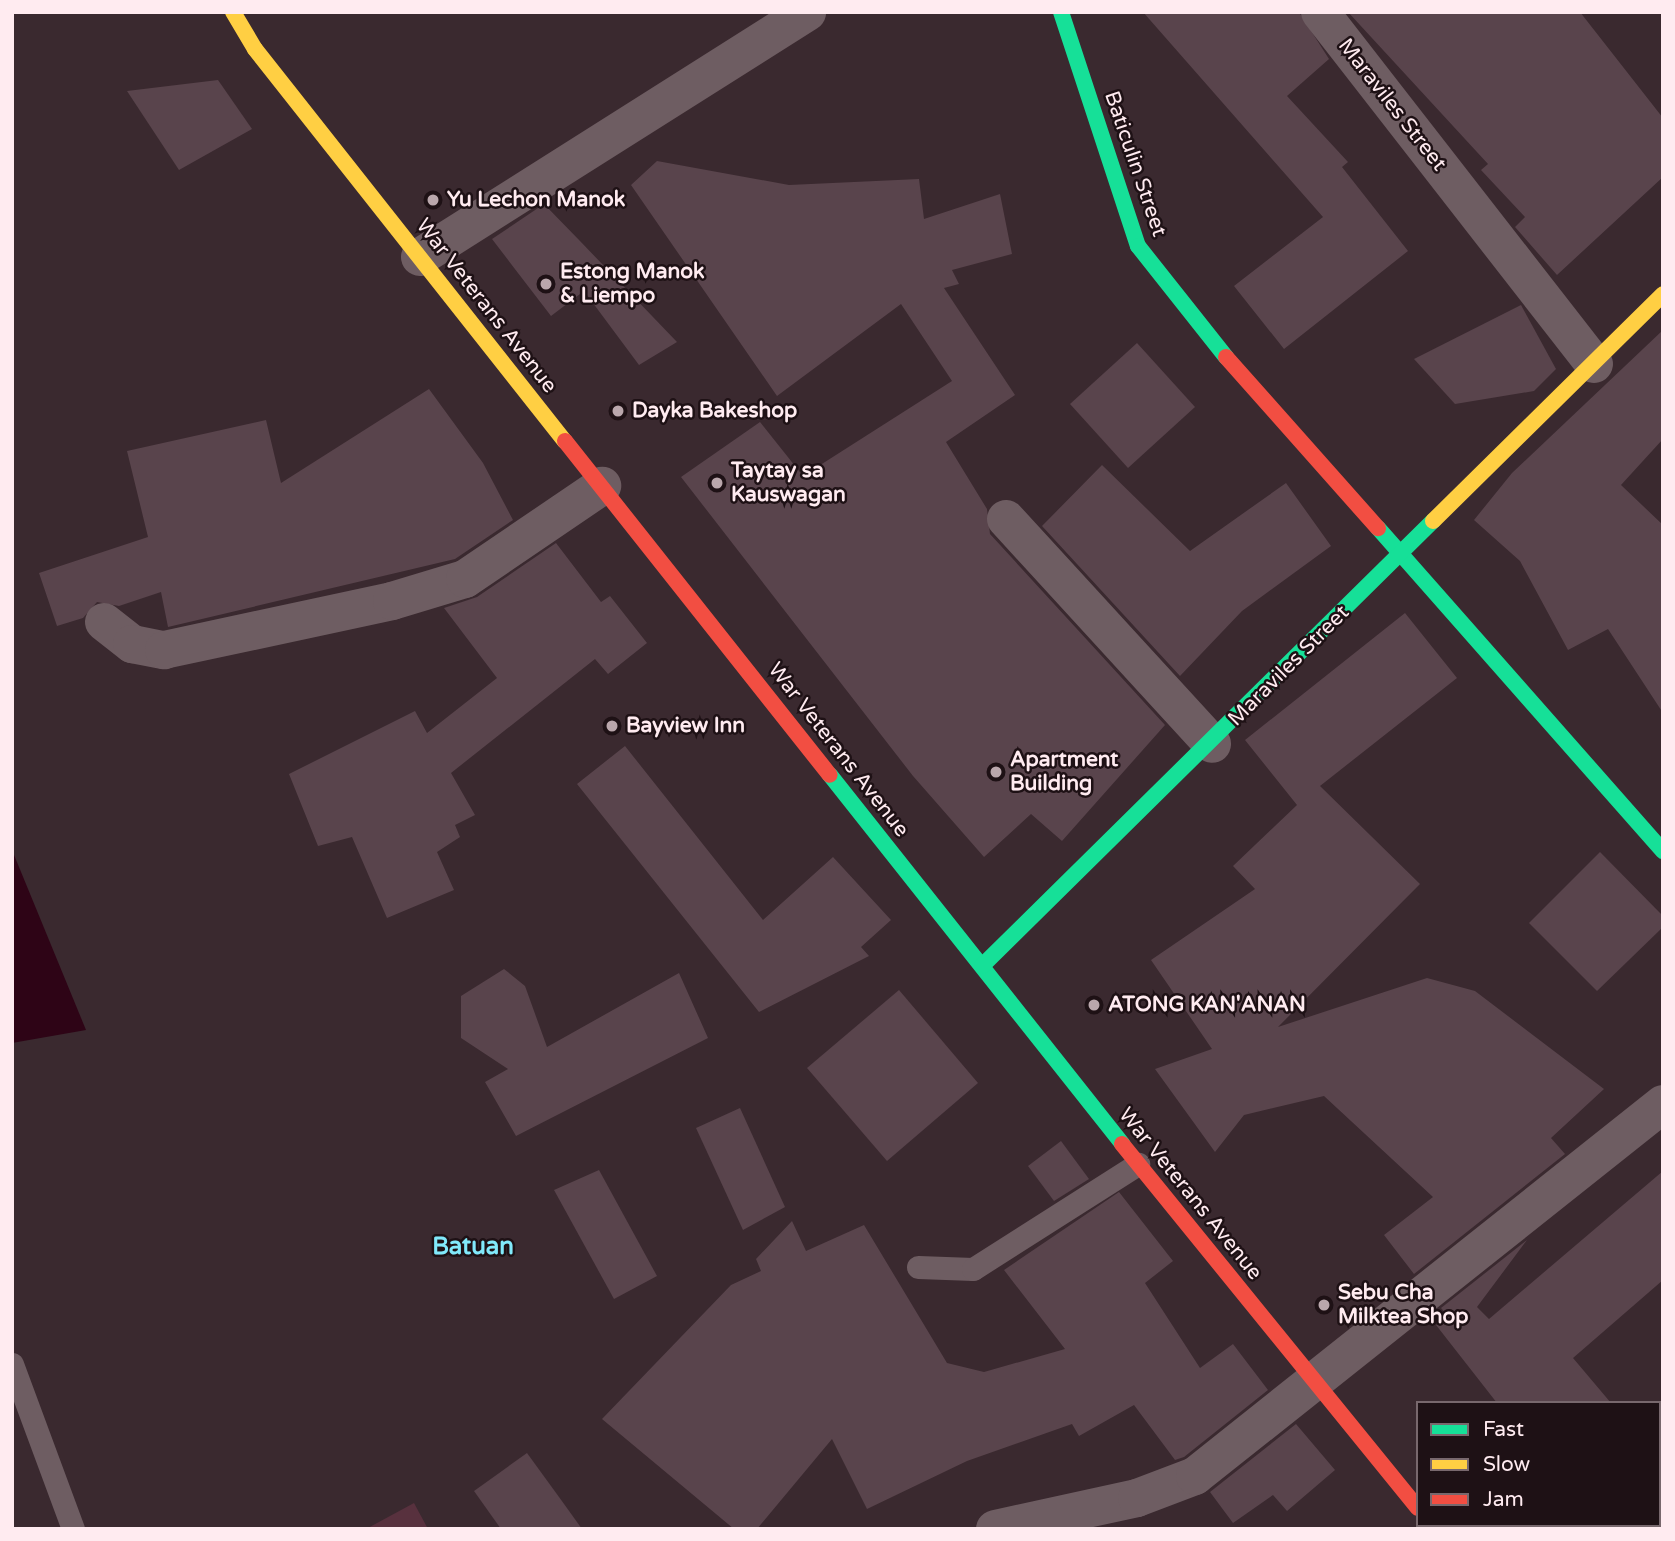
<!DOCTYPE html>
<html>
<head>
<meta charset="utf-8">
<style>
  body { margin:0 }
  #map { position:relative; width:1675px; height:1541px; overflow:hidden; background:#3a292f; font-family:"Varela Round",sans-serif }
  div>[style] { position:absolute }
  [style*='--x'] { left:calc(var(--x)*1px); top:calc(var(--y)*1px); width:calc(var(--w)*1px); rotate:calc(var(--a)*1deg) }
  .green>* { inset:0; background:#58313e }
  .water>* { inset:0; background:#2e0416 }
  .building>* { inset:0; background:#59444c }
  .lane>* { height:23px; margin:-11.5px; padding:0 11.5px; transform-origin:11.5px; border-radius:11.5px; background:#6e5d62 }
  .street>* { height:38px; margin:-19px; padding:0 19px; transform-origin:19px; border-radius:19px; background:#6e5d62 }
  .fast>* { height:16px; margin:-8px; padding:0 8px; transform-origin:8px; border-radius:8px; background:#16e098 }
  .slow>* { height:16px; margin:-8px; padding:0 8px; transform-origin:8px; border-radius:8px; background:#ffcf43 }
  .jam>* { height:16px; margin:-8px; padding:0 8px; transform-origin:8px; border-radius:8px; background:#f24e42 }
  .dots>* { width:19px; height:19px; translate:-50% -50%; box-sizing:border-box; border:4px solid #1e1115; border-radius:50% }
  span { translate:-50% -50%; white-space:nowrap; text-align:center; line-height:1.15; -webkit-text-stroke:5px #1e1115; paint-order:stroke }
  .street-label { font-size:21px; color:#ffebf0 }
  .poi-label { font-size:21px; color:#ffebf0; font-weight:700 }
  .left { translate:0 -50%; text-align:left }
  .quarter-label { font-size:24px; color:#81e9fb; font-weight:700 }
  .frame { position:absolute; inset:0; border:14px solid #ffebf0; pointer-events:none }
  .legend { position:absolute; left:1416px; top:1401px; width:245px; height:126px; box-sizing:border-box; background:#1e1115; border:2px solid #78686d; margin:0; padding:9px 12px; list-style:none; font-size:21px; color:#ffebf0 }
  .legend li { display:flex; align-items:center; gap:14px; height:35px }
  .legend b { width:35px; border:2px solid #78686d }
</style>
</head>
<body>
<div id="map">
  <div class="green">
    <div style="clip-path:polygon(414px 1503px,428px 1529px,366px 1529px)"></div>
  </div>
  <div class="water">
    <div style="clip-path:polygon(12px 850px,86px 1030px,12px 1043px)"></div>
  </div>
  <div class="building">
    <div style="clip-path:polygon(1143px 12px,1299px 12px,1329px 59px,1287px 96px,1348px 162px,1342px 167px,1408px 251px,1284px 349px,1234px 286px,1323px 217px)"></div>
    <div style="clip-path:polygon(1348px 12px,1580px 12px,1663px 118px,1663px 177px,1557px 275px,1515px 227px,1525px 217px,1481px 170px,1488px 164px)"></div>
    <div style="clip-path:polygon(218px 80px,252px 129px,179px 170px,127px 91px)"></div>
    <div style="clip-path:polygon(657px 161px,789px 185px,919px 179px,924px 219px,1000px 194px,1012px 254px,952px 270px,959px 284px,944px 288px,1015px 395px,946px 442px,987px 509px,990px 534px,1165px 725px,1062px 841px,1031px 814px,984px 857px,913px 776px,681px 477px,760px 422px,803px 476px,952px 381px,901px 304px,777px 396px,631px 185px)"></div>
    <div style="clip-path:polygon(544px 204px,580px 241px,677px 342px,639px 365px,584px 291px,551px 316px,492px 239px)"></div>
    <div style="clip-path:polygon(1521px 305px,1556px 369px,1534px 391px,1455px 404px,1414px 359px)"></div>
    <div style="clip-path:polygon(1663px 330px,1663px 439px,1621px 485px,1663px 525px,1663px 713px,1608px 629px,1568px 650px,1520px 561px,1474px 520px,1512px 473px)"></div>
    <div style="clip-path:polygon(1137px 343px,1195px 407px,1128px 468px,1070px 404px)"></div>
    <div style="clip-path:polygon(429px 389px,483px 463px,513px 520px,455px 559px,168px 627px,161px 592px,119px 606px,97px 602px,83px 618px,57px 626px,39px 573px,148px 537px,127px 451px,266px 420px,281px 483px)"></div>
    <div style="clip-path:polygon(1102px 465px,1190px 551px,1286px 483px,1331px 546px,1242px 611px,1180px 676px,1042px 526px)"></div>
    <div style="clip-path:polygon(556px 543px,601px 602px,610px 596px,647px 643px,608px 674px,595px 659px,451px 773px,475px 815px,455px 825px,460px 837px,437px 852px,454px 890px,387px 918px,352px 837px,318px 846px,289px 774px,415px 711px,427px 733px,497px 678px,444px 608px,477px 597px)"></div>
    <div style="clip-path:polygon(1405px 613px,1457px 678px,1320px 786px,1420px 884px,1278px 1027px,1427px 978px,1475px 991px,1604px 1089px,1551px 1138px,1565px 1154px,1414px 1274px,1384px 1235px,1433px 1197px,1324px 1096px,1244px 1115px,1215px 1152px,1155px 1069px,1212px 1049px,1151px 960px,1255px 889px,1233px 866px,1297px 805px,1245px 740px)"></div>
    <div style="clip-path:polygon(625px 746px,763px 920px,833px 857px,891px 920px,861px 947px,869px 956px,759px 1012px,577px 784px)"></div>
    <div style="clip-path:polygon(1600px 852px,1663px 916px,1663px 927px,1597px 991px,1529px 923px)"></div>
    <div style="clip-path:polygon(504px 969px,525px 986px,547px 1047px,679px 973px,708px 1038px,516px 1136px,485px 1082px,508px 1069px,461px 1038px,461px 996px)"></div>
    <div style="clip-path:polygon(899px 990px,978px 1083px,887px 1161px,807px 1068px)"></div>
    <div style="clip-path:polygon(740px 1108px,785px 1207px,743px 1230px,696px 1128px)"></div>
    <div style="clip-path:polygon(1061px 1141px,1089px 1179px,1054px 1201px,1028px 1166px)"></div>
    <div style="clip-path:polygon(599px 1170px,657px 1276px,614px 1299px,554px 1190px)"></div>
    <div style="clip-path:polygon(1663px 1171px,1663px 1280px,1573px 1358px,1611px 1403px,1497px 1403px,1436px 1325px,1448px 1316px,1441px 1308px,1527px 1240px,1477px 1307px,1489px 1319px)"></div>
    <div style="clip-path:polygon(1119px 1192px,1173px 1261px,1145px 1283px,1200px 1368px,1233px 1344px,1268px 1390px,1184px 1457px,1175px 1460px,1134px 1405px,1079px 1436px,1072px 1424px,967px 1461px,867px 1509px,832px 1439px,757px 1529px,734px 1529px,602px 1419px,731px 1285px,761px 1271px,756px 1259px,792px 1221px,806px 1251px,864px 1225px,947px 1363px,984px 1372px,1065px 1349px,1004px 1270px)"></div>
    <div style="clip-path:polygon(1296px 1424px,1335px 1470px,1287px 1511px,1273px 1495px,1233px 1523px,1210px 1492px)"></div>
    <div style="clip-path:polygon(527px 1453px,559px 1497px,582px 1529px,501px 1529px,474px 1491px)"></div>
  </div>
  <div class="lane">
    <div style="--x:918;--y:1267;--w:55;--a:2.1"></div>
    <div style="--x:973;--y:1269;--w:196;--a:-32.5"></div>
    <div style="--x:12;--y:1364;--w:176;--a:69.7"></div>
  </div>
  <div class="street">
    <div style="--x:1320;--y:12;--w:446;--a:52.1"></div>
    <div style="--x:420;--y:257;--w:458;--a:-32.3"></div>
    <div style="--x:1006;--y:519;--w:305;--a:47.5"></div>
    <div style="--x:104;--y:622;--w:36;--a:38"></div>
    <div style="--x:132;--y:644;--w:33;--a:11"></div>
    <div style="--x:164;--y:650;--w:233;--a:-12.1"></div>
    <div style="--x:392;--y:601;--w:76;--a:-16.8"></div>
    <div style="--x:465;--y:579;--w:166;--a:-34.2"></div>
    <div style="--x:995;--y:1529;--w:145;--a:-12.3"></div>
    <div style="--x:1137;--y:1498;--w:62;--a:-20.8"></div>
    <div style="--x:1195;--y:1476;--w:598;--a:-38.48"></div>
  </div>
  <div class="fast">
    <div style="--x:1061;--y:12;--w:246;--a:71.8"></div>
    <div style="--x:1138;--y:246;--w:142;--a:51.6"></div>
    <div style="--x:1378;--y:528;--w:431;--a:48.6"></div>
    <div style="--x:830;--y:775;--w:471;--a:51.6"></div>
    <div style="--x:982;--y:966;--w:634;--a:-44.62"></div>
  </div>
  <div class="slow">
    <div style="--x:233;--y:12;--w:43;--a:59.3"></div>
    <div style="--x:255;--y:49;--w:500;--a:51.7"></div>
    <div style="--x:1433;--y:521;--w:323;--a:-44.6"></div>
  </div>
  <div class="jam">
    <div style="--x:1226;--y:357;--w:229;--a:48.4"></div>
    <div style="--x:565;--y:441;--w:426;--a:51.6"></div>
    <div style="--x:1122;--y:1144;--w:469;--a:50.9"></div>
  </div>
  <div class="dots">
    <div style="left:433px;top:200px;background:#baa7ac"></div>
    <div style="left:546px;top:284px;background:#baa7ac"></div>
    <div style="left:618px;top:411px;background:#baa7ac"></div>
    <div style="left:717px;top:483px;background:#baa7ac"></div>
    <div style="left:612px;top:726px;background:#baa7ac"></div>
    <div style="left:996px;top:772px;background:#baa7ac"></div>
    <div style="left:1094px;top:1005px;background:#baa7ac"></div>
    <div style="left:1324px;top:1305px;background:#baa7ac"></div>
  </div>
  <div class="street-label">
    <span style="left:1392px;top:105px;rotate:52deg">Maraviles Street</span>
    <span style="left:1135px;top:164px;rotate:71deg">Baticulin Street</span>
    <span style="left:486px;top:306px;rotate:52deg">War Veterans Avenue</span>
    <span style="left:1289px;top:666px;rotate:-45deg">Maraviles Street</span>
    <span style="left:838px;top:750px;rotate:52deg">War Veterans Avenue</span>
    <span style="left:1190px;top:1194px;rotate:51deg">War Veterans Avenue</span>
  </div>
  <div class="poi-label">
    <span class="left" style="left:447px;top:200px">Yu Lechon Manok</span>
    <span class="left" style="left:560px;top:284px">Estong Manok<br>&amp; Liempo</span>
    <span class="left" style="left:632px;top:411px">Dayka Bakeshop</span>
    <span class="left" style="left:731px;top:483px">Taytay sa<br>Kauswagan</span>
    <span class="left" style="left:626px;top:726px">Bayview Inn</span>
    <span class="left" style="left:1010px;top:772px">Apartment<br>Building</span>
    <span class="left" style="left:1108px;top:1005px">ATONG KAN'ANAN</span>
    <span class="left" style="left:1338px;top:1305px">Sebu Cha<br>Milktea Shop</span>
  </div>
  <div class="quarter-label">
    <span style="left:473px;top:1247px">Batuan</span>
  </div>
  <div class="frame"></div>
  <ul class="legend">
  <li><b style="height:9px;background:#16e098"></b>Fast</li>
  <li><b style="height:9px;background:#ffcf43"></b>Slow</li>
  <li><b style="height:9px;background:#f24e42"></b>Jam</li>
  </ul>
</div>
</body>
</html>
